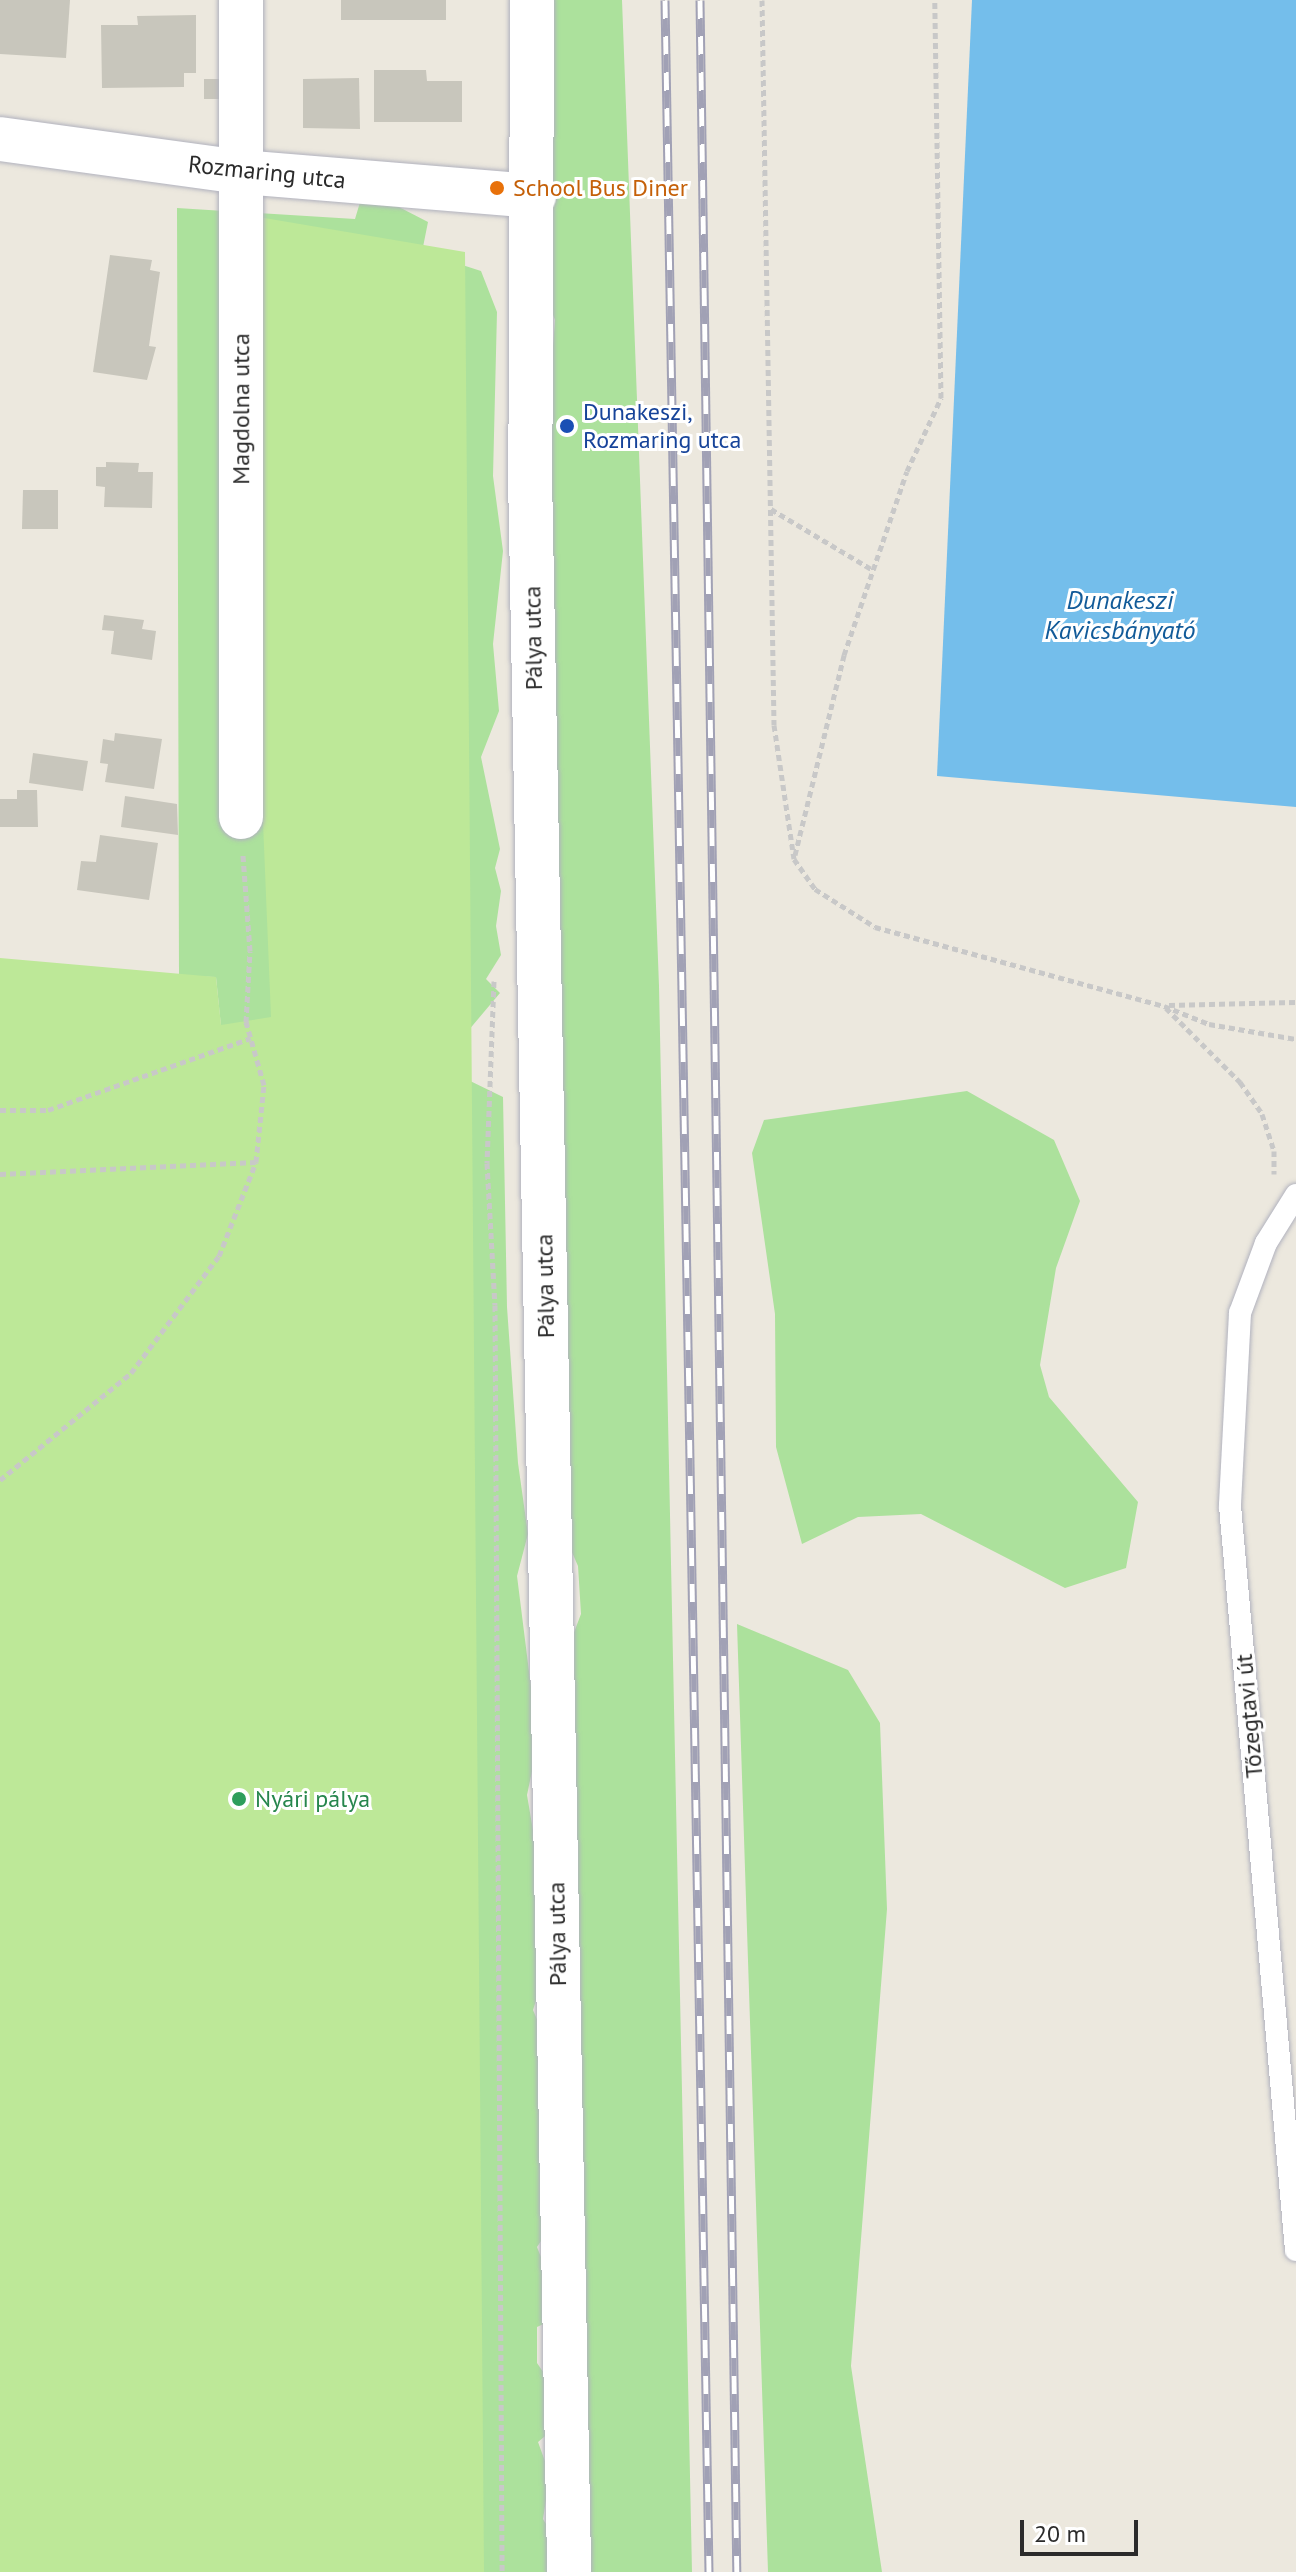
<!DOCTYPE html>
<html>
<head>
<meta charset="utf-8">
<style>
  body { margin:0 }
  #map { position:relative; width:1296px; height:2572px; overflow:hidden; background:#ece8de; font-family:"PT Sans",sans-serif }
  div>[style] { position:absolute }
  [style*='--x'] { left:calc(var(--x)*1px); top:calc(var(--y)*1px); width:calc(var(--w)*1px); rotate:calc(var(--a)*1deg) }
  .green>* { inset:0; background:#ace19c }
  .pitch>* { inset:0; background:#bde898 }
  .water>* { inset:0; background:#74beeb }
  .building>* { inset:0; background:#c8c6bc }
  .path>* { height:5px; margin-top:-2.5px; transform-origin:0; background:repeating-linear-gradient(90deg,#c8c8c8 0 6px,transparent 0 10px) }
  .roads { filter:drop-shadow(0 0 2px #b1b2be) drop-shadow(0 0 2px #b1b2be) }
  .lane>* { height:22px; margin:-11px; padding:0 11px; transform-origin:11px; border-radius:11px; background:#fff }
  .street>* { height:44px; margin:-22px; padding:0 22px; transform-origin:22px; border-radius:22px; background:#fff }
  .secondary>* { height:44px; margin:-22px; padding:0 22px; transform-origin:22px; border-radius:22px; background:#fff }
  .rail>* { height:9px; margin-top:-4.5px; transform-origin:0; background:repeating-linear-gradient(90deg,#fff 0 18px,#a1a1b5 0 36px); box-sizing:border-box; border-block:2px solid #a1a1b5 }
  .dots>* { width:22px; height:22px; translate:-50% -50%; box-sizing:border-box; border:4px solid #fff; border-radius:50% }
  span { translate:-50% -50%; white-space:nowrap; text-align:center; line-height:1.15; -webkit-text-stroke:6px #fff; paint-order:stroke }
  .street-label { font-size:24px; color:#2b2b2b }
  .food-label { font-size:24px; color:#c56008 }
  .left { translate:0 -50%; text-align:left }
  .transit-label { font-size:24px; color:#164399 }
  .leisure-label { font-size:24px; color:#27864d }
  .water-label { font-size:26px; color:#125b99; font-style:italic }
  .scale { position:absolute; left:1020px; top:2520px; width:118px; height:36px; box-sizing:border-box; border:4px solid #2b2b2b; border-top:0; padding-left:10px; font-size:24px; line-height:28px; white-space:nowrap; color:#2b2b2b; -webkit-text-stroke:6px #fff; paint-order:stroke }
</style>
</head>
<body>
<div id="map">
  <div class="green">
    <div style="clip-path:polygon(549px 0,622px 0,659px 986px,692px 2572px,591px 2572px,565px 1656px,581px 1614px,578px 1566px,556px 1516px,532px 622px,555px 320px,542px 286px)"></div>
    <div style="clip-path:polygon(364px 189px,428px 222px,422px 252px,481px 271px,497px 312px,493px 476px,503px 551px,493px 644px,499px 711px,481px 757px,500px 849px,495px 868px,501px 891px,496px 926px,501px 955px,486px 979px,500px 993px,457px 1044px,320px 1023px,257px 1020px,221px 1026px,216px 977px,179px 976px,177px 208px,355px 219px)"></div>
    <div style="clip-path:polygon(462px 1077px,503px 1097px,507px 1307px,518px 1463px,528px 1534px,517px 1576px,538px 1743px,527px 1795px,553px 1948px,533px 2010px,542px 2031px,570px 2198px,537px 2247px,557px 2297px,561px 2316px,537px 2327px,537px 2363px,550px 2382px,550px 2432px,538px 2442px,550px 2475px,543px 2519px,554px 2537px,555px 2572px,453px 2572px,479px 1996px,457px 1977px)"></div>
    <div style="clip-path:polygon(967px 1091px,1054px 1140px,1080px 1201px,1056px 1268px,1040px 1365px,1049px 1397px,1138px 1502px,1126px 1568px,1065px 1588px,921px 1514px,858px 1517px,802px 1544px,776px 1447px,775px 1314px,752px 1153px,764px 1120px)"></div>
    <div style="clip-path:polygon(737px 1624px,848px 1670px,880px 1723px,887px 1909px,851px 2366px,882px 2572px,768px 2572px)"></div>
  </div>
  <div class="pitch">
    <div style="clip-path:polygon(247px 215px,465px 252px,484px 2572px,0 2572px,0 958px,216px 977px,221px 1025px,271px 1017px,260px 749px)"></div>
  </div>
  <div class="water">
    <div style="clip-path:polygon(972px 0,1296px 0,1296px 807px,937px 776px)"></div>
  </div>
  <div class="building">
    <div style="clip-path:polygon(0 0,70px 0,66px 58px,0 54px)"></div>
    <div style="clip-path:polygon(341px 0,446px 0,446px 20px,341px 20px)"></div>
    <div style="clip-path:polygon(196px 15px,196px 73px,184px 73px,184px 87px,102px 88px,101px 25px,138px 25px,137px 16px)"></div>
    <div style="clip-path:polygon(374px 70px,426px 70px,427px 81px,462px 81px,462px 122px,374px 122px)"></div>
    <div style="clip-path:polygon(359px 78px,360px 129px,303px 128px,303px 79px)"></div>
    <div style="clip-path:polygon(204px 79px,223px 79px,224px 99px,204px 99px)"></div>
    <div style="clip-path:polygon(110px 255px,152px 260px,150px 270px,160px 272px,149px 346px,156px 347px,147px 380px,93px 372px)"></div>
    <div style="clip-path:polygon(106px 462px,139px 463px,138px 472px,153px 472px,152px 508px,104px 507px,105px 487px,96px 486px,96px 467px,106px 467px)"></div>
    <div style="clip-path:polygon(23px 490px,58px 490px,58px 529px,22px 529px)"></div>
    <div style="clip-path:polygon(104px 615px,144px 620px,142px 629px,156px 631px,152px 660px,111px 654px,114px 631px,102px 630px)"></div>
    <div style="clip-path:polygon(115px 733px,162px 739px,154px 789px,105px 782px,108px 764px,100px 763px,103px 739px,114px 741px)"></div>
    <div style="clip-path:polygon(33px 753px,88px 761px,83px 791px,29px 783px)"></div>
    <div style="clip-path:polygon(17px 790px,37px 790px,38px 827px,0 827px,0 799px,17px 799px)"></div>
    <div style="clip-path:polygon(125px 796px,177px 804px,178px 835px,121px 827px)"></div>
    <div style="clip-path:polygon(100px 835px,158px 843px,149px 900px,77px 890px,81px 861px,96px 862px)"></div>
  </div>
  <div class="path">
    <div style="--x:762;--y:0;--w:725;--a:89.05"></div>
    <div style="--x:774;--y:725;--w:135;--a:81.5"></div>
    <div style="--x:794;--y:859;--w:37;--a:55"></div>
    <div style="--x:815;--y:889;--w:71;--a:32.3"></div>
    <div style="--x:875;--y:927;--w:300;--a:15.3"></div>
    <div style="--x:1164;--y:1006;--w:48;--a:21.8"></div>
    <div style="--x:1209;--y:1024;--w:88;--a:9.8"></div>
    <div style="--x:771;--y:509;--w:119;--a:30.9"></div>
    <div style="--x:795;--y:855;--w:206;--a:-76.2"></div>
    <div style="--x:844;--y:655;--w:194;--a:-71.1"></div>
    <div style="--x:907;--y:471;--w:81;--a:-65"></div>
    <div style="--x:941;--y:398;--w:398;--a:-90.9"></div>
    <div style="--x:494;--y:981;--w:182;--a:92.2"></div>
    <div style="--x:487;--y:1163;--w:142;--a:86.8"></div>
    <div style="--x:495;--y:1305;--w:1267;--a:89.68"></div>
    <div style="--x:1169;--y:1005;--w:127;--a:-1.4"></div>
    <div style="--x:1166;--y:1008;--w:105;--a:45"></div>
    <div style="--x:1240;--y:1082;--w:39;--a:55"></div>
    <div style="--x:1262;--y:1114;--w:39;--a:72"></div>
    <div style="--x:1274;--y:1151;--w:23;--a:90"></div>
    <div style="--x:0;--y:1110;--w:48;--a:0"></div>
    <div style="--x:48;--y:1110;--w:215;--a:-19.5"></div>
    <div style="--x:0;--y:1174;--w:256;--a:-2.7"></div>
    <div style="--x:0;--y:1480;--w:169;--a:-39.2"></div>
    <div style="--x:131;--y:1373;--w:146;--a:-53.1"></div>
    <div style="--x:219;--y:1256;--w:101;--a:-68.5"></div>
    <div style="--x:256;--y:1162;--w:77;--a:-84.1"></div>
    <div style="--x:264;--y:1085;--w:66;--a:-105.9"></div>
    <div style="--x:246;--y:1022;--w:71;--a:-86.8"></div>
    <div style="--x:250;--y:951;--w:96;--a:-94.2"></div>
  </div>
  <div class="roads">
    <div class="lane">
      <div style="--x:1296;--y:1195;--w:57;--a:122"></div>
      <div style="--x:1266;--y:1243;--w:75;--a:110.4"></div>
      <div style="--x:1240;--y:1313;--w:193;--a:93"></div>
      <div style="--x:1230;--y:1506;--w:747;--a:84.93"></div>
    </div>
    <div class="street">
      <div style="--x:0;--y:139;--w:243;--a:7.8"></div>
      <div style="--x:241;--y:172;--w:294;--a:4.7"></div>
      <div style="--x:241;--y:817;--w:817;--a:-90"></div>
    </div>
    <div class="secondary">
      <div style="--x:532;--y:0;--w:475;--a:90.2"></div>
      <div style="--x:530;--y:475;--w:2097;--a:88.93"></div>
    </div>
  </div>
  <div class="rail">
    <div style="--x:665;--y:0;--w:2572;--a:89.02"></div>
    <div style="--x:700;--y:0;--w:2572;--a:89.18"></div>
  </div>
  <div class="dots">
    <div style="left:497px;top:188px;background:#e8710a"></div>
    <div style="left:567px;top:426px;background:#1a4fb4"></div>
    <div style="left:239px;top:1799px;background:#2e9e5b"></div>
  </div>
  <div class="street-label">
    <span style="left:267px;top:172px;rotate:6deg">Rozmaring utca</span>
    <span style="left:241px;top:409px;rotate:-90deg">Magdolna utca</span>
    <span style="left:533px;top:638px;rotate:-91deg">Pálya utca</span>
    <span style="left:545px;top:1286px;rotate:-91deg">Pálya utca</span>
    <span style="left:1249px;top:1716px;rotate:-95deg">Tőzegtavi út</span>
    <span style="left:557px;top:1934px;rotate:-91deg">Pálya utca</span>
  </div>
  <div class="food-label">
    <span class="left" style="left:513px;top:188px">School Bus Diner</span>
  </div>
  <div class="transit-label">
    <span class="left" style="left:583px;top:426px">Dunakeszi,<br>Rozmaring utca</span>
  </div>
  <div class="leisure-label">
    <span class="left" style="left:255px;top:1799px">Nyári pálya</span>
  </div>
  <div class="water-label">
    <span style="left:1120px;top:615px">Dunakeszi<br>Kavicsbányató</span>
  </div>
  <div class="scale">20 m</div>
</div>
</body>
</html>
